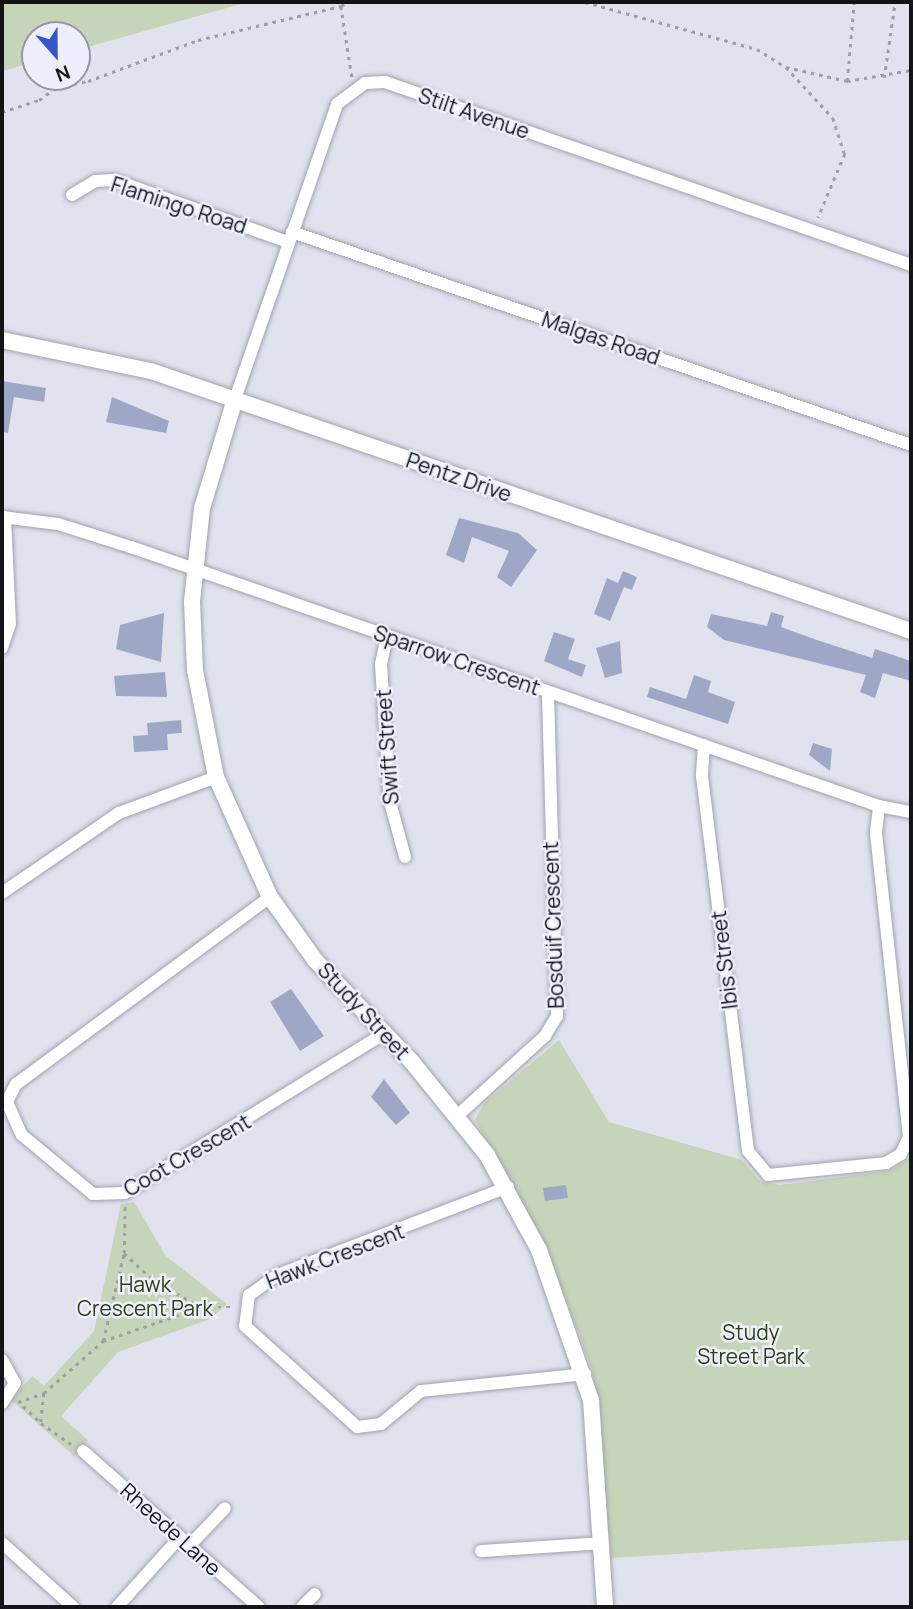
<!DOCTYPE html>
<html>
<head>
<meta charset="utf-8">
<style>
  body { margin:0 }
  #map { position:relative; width:913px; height:1609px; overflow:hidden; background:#e0e3ee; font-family:Manrope,sans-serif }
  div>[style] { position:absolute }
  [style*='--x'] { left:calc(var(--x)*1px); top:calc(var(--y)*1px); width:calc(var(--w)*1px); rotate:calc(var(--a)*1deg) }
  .green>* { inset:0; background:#c6d4b9 }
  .building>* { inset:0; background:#9ea7c6 }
  .path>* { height:2.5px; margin-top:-1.25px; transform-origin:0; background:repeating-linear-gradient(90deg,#9ea0a9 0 3.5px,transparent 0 8.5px) }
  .roads { filter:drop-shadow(0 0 2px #a0a3ae) drop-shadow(0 0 2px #a0a3ae) }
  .minor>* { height:12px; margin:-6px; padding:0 6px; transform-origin:6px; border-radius:6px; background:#fff }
  .tertiary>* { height:16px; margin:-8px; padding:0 8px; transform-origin:8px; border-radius:8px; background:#fff }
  span { translate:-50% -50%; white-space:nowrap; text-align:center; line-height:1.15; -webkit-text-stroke:5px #edf0fc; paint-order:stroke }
  .street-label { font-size:21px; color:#131418 }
  .park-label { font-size:21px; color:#2d4213 }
  .frame { position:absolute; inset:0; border:4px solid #131418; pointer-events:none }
  .north { position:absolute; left:21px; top:21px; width:70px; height:70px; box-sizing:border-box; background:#edf0fc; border:2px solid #9698a1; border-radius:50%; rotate:159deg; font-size:19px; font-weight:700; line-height:28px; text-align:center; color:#131418 }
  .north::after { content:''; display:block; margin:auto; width:24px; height:32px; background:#3556c7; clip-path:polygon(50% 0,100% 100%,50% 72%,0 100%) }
</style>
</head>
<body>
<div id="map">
  <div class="green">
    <div style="clip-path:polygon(2px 2px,248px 2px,77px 50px,77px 35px,35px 35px,35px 62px,2px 71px)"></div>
    <div style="clip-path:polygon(559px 1040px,609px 1122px,742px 1160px,760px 1181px,779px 1185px,889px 1171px,911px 1157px,911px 1540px,611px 1558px,593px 1372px,547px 1249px,475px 1120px,484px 1103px)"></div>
    <div style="clip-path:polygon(134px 1202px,166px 1256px,227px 1304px,210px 1319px,118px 1352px,61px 1416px,88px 1440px,74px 1456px,11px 1400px,32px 1376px,44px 1386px,94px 1331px,121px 1204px)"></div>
  </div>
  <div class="building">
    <div style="clip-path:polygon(2px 381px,46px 388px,44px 402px,14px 397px,8px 433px,2px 432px)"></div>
    <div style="clip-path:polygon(112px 397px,169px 421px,166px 433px,106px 422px)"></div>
    <div style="clip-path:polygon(459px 518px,518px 533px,537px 550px,511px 587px,497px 577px,509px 551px,472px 537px,464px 563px,446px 555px)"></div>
    <div style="clip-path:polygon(623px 571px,637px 577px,632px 590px,624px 587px,610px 621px,594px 614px,607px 578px,618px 583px)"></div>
    <div style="clip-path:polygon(771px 612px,784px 616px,781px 627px,817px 640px,872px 658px,875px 649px,911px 661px,911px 681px,883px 673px,875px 698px,860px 692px,866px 675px,724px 640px,707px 627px,711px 614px,767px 626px)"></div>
    <div style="clip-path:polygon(164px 613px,161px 662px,116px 649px,120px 625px)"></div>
    <div style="clip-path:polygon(554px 632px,575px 639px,568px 659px,586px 665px,582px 677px,544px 661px)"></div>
    <div style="clip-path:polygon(620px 641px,622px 673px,605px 678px,596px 648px)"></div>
    <div style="clip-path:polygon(165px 672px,167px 697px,116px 696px,114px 676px)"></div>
    <div style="clip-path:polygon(694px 675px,711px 681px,708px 692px,735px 702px,728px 724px,647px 697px,650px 687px,686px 699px)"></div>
    <div style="clip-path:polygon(181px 720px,182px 733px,167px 734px,168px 750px,134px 752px,133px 736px,148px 735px,147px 723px)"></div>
    <div style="clip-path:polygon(813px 743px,832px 749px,830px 771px,809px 755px)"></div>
    <div style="clip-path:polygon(291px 989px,324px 1036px,300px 1051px,270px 1002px)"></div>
    <div style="clip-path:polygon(384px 1079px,410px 1113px,396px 1125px,371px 1097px)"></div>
    <div style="clip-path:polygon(566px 1185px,568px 1198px,545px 1201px,543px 1188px)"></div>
  </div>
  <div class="path">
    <div style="--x:585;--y:2;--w:178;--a:15.3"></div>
    <div style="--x:757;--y:49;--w:34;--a:32"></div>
    <div style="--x:786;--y:67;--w:69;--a:47.3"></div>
    <div style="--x:833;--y:118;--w:38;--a:72"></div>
    <div style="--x:845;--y:154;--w:69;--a:112.9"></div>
    <div style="--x:341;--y:6;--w:7;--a:-34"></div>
    <div style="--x:786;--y:67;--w:63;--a:12.9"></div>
    <div style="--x:847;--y:81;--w:65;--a:-9.8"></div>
    <div style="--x:884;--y:78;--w:77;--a:-81.8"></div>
    <div style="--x:847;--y:81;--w:79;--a:-84.9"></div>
    <div style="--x:2;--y:112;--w:39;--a:-18"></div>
    <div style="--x:39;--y:100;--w:22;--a:-36"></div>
    <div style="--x:57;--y:87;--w:32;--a:-11"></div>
    <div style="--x:88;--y:81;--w:117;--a:-20.4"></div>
    <div style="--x:198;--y:40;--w:147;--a:-13.4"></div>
    <div style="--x:341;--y:6;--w:72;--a:81.2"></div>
    <div style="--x:124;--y:1253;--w:41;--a:43"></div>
    <div style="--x:154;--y:1281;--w:54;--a:29"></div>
    <div style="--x:103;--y:1341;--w:104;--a:-19.1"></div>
    <div style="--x:201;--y:1307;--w:33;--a:0"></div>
    <div style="--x:44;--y:1393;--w:30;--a:96"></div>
    <div style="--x:41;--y:1423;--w:37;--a:35"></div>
    <div style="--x:18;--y:1402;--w:28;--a:-19"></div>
    <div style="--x:44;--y:1393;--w:79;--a:-41.4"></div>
    <div style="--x:103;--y:1341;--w:90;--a:-76.6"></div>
    <div style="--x:124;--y:1253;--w:46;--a:-88.8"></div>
    <div style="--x:23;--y:1406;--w:25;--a:43"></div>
  </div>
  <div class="roads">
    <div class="minor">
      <div style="--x:72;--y:195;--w:27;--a:-31"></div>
      <div style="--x:95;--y:181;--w:19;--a:-3"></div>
      <div style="--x:114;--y:180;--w:185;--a:19.6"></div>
      <div style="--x:292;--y:232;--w:655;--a:18.99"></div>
      <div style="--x:235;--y:399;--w:312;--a:-70.9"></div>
      <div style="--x:337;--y:104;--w:35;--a:-37"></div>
      <div style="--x:365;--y:83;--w:20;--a:-3"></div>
      <div style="--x:385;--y:82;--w:557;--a:19.18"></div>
      <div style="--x:2;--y:517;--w:56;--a:7.1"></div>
      <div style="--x:58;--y:524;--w:77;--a:17.5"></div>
      <div style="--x:131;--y:547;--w:792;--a:19.1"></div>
      <div style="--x:879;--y:806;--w:33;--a:11"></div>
      <div style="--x:387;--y:636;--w:29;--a:102"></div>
      <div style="--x:381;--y:664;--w:138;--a:86.3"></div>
      <div style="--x:390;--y:802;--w:57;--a:74.7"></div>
      <div style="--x:2;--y:648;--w:25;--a:-72"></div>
      <div style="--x:10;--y:624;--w:107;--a:-92.7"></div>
      <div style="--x:704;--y:745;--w:31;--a:94"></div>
      <div style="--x:702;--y:776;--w:378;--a:83"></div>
      <div style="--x:748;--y:1151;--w:31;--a:50"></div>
      <div style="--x:768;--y:1175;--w:119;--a:-5.8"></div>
      <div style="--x:886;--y:1163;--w:17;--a:-31"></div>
      <div style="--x:901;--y:1154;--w:19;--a:-65"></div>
      <div style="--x:909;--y:1137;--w:307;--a:-96.2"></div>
      <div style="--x:876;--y:832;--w:26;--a:-83"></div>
      <div style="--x:2;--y:893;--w:142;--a:-34.4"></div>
      <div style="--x:119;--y:813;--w:103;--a:-20.4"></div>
      <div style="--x:270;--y:897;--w:315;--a:143.6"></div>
      <div style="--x:16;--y:1084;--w:20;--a:117"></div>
      <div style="--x:7;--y:1102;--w:36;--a:66"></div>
      <div style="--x:22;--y:1135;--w:92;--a:39.7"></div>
      <div style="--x:93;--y:1194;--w:32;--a:-2"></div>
      <div style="--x:125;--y:1193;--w:305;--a:-31.6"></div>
      <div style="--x:457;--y:1116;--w:119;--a:-42.3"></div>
      <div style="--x:545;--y:1036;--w:23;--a:-59"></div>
      <div style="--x:557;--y:1016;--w:324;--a:-91.6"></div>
      <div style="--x:508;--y:1187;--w:247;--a:159.1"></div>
      <div style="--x:277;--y:1275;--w:34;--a:144"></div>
      <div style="--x:249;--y:1295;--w:31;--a:97"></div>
      <div style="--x:245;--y:1326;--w:151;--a:42"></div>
      <div style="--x:357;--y:1427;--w:24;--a:-7"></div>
      <div style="--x:381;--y:1424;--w:52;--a:-39.5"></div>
      <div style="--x:421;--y:1391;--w:165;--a:-5.9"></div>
      <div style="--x:2;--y:1360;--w:26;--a:61"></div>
      <div style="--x:15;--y:1383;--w:24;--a:123"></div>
      <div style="--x:83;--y:1451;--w:235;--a:41.6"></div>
      <div style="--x:2;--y:1543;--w:96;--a:42"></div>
      <div style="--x:189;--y:1546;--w:52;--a:-46.5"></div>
      <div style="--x:481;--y:1551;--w:120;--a:-3.8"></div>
      <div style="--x:117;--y:1607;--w:94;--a:-48"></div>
      <div style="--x:302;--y:1607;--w:18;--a:-45"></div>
    </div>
    <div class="tertiary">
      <div style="--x:2;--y:340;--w:152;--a:11.8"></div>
      <div style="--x:151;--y:371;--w:803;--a:18.89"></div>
      <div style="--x:235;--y:399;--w:114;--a:106.8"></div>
      <div style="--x:202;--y:508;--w:95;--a:96.1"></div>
      <div style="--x:192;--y:602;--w:68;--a:87.5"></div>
      <div style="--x:195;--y:670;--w:109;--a:78.9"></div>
      <div style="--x:216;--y:777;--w:132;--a:65.8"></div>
      <div style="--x:270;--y:897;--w:77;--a:54.5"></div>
      <div style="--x:315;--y:960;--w:141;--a:46.4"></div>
      <div style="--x:412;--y:1062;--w:119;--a:51.1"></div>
      <div style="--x:487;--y:1155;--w:108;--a:61.3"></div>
      <div style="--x:539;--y:1250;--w:159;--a:70.9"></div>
      <div style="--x:591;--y:1400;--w:207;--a:86.1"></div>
    </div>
  </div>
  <div class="street-label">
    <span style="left:474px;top:113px;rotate:19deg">Stilt Avenue</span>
    <span style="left:179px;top:205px;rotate:18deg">Flamingo Road</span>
    <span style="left:601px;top:338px;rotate:19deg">Malgas Road</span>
    <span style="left:459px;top:477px;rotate:19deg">Pentz Drive</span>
    <span style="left:457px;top:660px;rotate:19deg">Sparrow Crescent</span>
    <span style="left:387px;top:747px;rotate:-94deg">Swift Street</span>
    <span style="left:553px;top:925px;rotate:-92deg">Bosduif Crescent</span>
    <span style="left:724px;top:960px;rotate:-97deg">Ibis Street</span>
    <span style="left:364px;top:1011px;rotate:47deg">Study Street</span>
    <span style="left:187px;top:1155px;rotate:-30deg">Coot Crescent</span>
    <span style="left:335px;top:1256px;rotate:-21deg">Hawk Crescent</span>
    <span style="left:171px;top:1529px;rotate:42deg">Rheede Lane</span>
  </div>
  <div class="park-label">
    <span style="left:145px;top:1296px">Hawk<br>Crescent Park</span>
    <span style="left:751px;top:1344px">Study<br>Street Park</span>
  </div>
  <div class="frame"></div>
  <div class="north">N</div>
</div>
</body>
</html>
